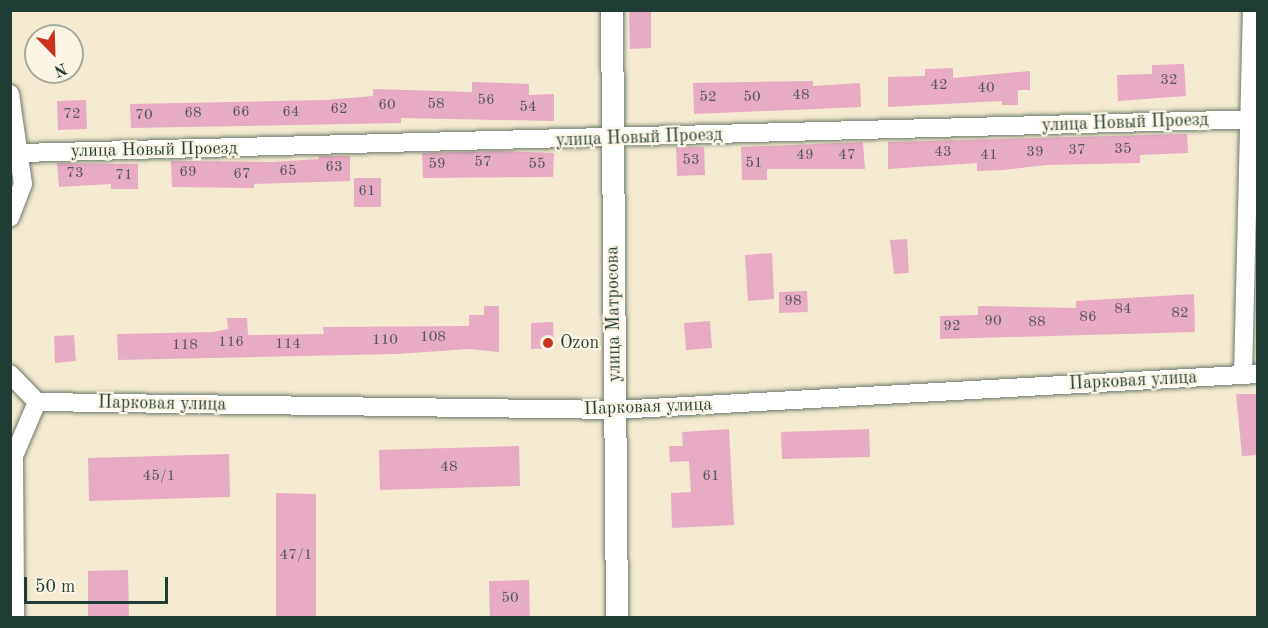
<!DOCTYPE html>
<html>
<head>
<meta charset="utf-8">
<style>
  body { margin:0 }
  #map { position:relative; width:1268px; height:628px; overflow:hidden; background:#f4ead1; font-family:"Old Standard TT",serif }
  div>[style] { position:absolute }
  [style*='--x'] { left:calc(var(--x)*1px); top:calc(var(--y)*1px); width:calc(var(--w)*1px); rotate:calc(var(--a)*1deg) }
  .building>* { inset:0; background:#e7abc3 }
  .roads { filter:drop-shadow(0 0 2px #6a7a6b) drop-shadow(0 0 2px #6a7a6b) }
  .minor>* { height:18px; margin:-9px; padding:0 9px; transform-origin:9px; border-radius:9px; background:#fff }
  .tertiary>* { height:22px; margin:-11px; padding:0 11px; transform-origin:11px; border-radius:11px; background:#fff }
  .dots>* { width:16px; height:16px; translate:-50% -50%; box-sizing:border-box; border:3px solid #fcf5e5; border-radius:50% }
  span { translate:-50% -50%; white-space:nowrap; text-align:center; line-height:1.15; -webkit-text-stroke:4.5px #fcf5e5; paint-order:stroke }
  .number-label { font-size:15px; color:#515858 }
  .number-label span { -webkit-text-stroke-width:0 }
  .street-label { font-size:18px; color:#1f3d34 }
  .poi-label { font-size:18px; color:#1f3d34 }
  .left { translate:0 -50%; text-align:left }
  .frame { position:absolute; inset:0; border:12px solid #1f3d34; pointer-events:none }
  .north { position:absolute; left:24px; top:24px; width:60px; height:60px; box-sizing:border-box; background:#fcf5e5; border:2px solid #a4ab9e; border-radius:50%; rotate:157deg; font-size:16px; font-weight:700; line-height:24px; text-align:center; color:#1f3d34 }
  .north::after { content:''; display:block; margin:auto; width:21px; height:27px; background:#c8321e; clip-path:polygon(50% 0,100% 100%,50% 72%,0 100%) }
  .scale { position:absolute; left:24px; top:577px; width:144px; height:27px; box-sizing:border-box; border:3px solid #1f3d34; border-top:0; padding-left:8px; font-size:18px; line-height:21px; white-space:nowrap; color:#1f3d34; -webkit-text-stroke:4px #fcf5e5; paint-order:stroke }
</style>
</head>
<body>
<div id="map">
  <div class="building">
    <div style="clip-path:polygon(629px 10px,651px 10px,651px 48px,630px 49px)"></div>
    <div style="clip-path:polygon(1184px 64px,1186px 96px,1118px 101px,1117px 75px,1152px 74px,1152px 65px)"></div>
    <div style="clip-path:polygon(953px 68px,953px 78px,1030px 71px,1030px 90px,1018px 90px,1018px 105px,1002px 105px,1002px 101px,888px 107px,888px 77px,925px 76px,925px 69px)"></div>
    <div style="clip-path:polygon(813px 81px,813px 86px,860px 83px,861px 107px,694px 114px,693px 83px)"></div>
    <div style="clip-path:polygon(472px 82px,529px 84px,529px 95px,554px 94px,554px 121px,401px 118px,401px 123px,131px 128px,130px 104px,325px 100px,373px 96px,373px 89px,472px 92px)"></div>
    <div style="clip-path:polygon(86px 100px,87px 129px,58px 130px,57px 101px)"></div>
    <div style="clip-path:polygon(1187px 134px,1188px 153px,1140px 155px,1140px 163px,1046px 165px,1003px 170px,977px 171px,977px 163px,888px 169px,888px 142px)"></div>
    <div style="clip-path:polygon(863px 142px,865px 169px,767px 169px,767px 180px,742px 180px,741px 147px)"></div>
    <div style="clip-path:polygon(676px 147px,704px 147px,705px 175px,677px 176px)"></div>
    <div style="clip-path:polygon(499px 151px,554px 153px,553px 177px,423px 178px,422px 153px)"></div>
    <div style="clip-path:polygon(319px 156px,350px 156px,350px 181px,254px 184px,254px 188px,172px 187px,171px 161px,273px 162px,319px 159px)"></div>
    <div style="clip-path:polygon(57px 163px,138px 164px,138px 189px,111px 189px,111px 184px,59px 187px)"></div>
    <div style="clip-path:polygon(354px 178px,381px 178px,381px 207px,354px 207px)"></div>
    <div style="clip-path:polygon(907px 239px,909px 273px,894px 274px,890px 240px)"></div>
    <div style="clip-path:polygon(772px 253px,774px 299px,748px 301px,745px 255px)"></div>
    <div style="clip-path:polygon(807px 291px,808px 312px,779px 313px,779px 292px)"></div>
    <div style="clip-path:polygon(1194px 294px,1195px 332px,940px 339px,940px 316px,978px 315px,978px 306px,1076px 308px,1076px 301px)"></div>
    <div style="clip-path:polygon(484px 306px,499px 306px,499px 352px,469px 349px,397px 354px,118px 360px,117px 334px,213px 332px,228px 329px,227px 318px,247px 318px,248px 335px,324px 334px,323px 327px,469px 326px,469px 315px,484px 315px)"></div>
    <div style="clip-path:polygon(710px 321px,712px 348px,686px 350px,684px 323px)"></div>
    <div style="clip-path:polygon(553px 322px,554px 348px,531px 349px,531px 323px)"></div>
    <div style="clip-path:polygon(74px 335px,76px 361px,55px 363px,54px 336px)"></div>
    <div style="clip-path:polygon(1236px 394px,1257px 394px,1257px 455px,1242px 456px)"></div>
    <div style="clip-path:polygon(729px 429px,734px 525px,672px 528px,671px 493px,691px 492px,689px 461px,670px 462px,669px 446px,683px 446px,682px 432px)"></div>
    <div style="clip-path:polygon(869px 429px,870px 457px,782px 459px,781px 432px)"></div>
    <div style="clip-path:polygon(519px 446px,520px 486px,380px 490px,379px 450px)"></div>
    <div style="clip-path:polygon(229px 454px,230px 497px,89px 501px,88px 458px)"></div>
    <div style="clip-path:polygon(276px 493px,316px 494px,316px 618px,276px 618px)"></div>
    <div style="clip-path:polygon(128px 570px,129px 618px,88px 618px,88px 571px)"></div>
    <div style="clip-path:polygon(529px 580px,530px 618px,490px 618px,489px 581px)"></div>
  </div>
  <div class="roads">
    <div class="minor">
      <div style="--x:10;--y:94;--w:91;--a:81.8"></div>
      <div style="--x:23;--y:184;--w:36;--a:111"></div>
      <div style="--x:21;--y:153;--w:1237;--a:-1.57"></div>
      <div style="--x:10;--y:374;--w:39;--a:46"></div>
      <div style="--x:37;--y:402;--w:59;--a:113.1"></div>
      <div style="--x:14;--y:456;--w:162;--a:89.6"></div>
      <div style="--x:1243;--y:375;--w:365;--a:-88.6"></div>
      <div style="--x:37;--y:402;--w:578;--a:0.79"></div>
      <div style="--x:615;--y:410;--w:644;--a:-3.2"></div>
    </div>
    <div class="tertiary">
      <div style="--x:612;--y:10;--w:608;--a:89.53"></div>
    </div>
  </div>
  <div class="dots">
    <div style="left:548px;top:343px;background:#c8321e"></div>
  </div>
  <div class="number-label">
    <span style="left:1169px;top:81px">32</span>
    <span style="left:939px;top:86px">42</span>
    <span style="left:986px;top:89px">40</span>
    <span style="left:801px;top:96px">48</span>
    <span style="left:708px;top:98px">52</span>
    <span style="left:752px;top:98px">50</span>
    <span style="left:486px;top:101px">56</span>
    <span style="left:436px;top:105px">58</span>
    <span style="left:387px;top:106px">60</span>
    <span style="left:528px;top:108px">54</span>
    <span style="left:339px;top:110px">62</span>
    <span style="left:241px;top:113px">66</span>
    <span style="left:291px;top:113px">64</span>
    <span style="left:193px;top:114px">68</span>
    <span style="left:72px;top:115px">72</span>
    <span style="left:144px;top:116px">70</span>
    <span style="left:1123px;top:150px">35</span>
    <span style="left:1077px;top:151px">37</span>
    <span style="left:943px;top:153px">43</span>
    <span style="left:1035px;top:153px">39</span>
    <span style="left:805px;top:156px">49</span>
    <span style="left:847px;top:156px">47</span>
    <span style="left:989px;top:156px">41</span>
    <span style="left:691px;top:161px">53</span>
    <span style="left:483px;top:163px">57</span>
    <span style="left:754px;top:164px">51</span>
    <span style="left:437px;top:165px">59</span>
    <span style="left:537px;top:165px">55</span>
    <span style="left:334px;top:168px">63</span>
    <span style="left:288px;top:172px">65</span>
    <span style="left:188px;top:173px">69</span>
    <span style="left:75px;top:174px">73</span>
    <span style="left:242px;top:175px">67</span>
    <span style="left:124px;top:176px">71</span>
    <span style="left:367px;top:192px">61</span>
    <span style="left:793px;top:302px">98</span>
    <span style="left:1123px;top:310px">84</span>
    <span style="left:1180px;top:314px">82</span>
    <span style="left:1088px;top:318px">86</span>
    <span style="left:993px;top:322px">90</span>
    <span style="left:1037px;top:323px">88</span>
    <span style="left:952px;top:327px">92</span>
    <span style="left:433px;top:338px">108</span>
    <span style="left:385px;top:341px">110</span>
    <span style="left:231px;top:343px">116</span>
    <span style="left:288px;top:345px">114</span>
    <span style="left:185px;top:346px">118</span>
    <span style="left:449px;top:468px">48</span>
    <span style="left:159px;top:477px">45/1</span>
    <span style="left:711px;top:477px">61</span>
    <span style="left:296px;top:556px">47/1</span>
    <span style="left:510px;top:599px">50</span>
  </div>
  <div class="street-label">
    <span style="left:1125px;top:123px;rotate:-2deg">улица Новый Проезд</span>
    <span style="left:639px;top:138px;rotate:-2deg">улица Новый Проезд</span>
    <span style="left:154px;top:150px;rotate:-1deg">улица Новый Проезд</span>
    <span style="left:614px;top:314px;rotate:-91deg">улица Матросова</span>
    <span style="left:1133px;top:381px;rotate:-3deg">Парковая улица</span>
    <span style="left:162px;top:404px;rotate:1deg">Парковая улица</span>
    <span style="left:648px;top:407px;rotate:-2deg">Парковая улица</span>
  </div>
  <div class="poi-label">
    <span class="left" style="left:560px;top:343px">Ozon</span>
  </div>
  <div class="frame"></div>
  <div class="north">N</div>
  <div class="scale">50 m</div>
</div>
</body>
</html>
